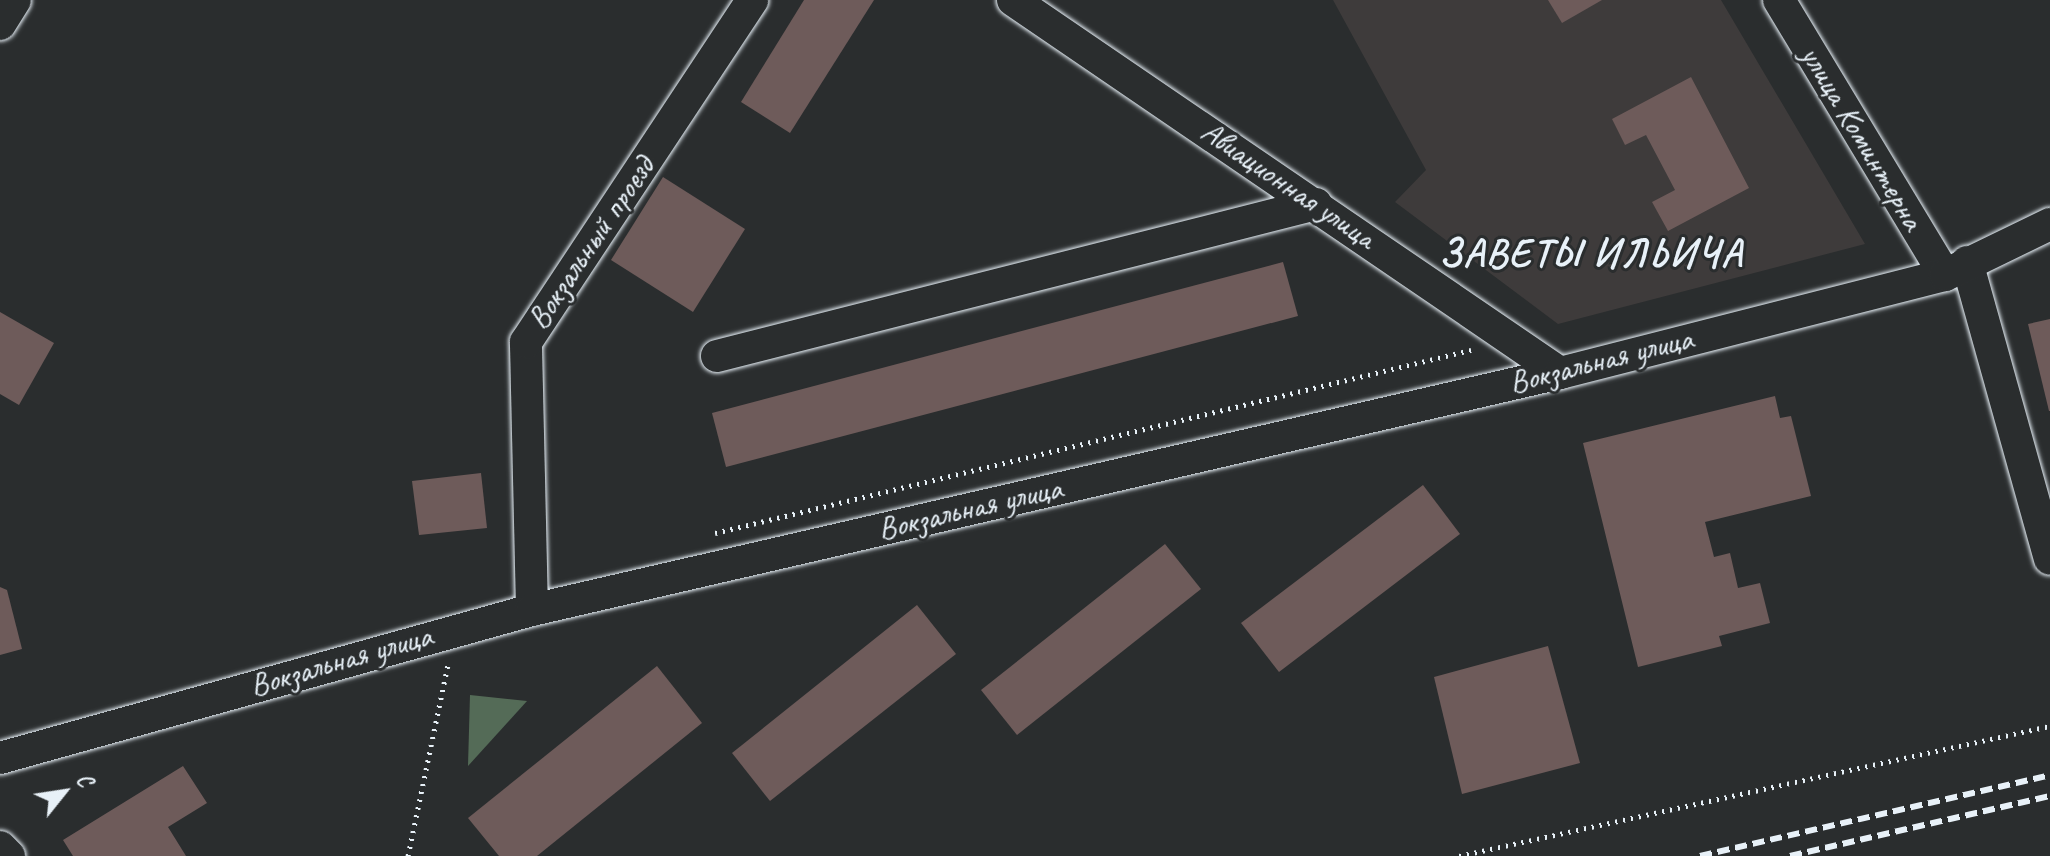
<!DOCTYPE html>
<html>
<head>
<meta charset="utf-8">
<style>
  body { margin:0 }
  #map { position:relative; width:2050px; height:856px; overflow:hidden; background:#2a2d2e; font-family:Caveat,sans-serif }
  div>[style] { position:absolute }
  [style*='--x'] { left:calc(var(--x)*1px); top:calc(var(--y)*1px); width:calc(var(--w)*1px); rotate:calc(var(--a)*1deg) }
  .built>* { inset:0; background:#3e3b3b }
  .green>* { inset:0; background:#546b57 }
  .building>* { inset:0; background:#6e5b5a }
  .path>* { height:5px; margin-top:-2.5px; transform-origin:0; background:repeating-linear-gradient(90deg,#e8f1f8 0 2px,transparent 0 8px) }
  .roads { filter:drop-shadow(0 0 2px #e8f1f8) drop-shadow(0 0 2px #e8f1f8) }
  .minor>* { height:32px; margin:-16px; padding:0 16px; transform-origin:16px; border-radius:16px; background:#2a2d2e }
  .rail>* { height:6px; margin-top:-3px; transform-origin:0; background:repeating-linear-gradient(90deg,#e8f1f8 0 12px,transparent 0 18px) }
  span { translate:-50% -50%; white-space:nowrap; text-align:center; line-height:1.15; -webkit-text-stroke:6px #2a2d2e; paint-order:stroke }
  .street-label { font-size:32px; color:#e8f1f8 }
  .district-label { font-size:40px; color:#e8f1f8; font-weight:700; letter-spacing:2px }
  .north { position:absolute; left:24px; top:752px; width:80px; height:80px; -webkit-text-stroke:6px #2a2d2e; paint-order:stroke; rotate:60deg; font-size:22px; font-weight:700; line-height:32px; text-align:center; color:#e8f1f8 }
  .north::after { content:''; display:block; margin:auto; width:28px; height:36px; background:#e8f1f8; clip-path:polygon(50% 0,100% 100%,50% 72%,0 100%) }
</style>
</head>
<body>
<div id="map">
  <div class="built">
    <div style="clip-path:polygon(1333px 0,1721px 0,1865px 244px,1558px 324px,1395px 202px,1426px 170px)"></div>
  </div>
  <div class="green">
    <div style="clip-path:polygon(470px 695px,527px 701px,468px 766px)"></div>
  </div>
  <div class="building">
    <div style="clip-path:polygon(804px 0,874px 0,790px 133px,741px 102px)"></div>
    <div style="clip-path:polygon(1548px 0,1602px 0,1562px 23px)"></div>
    <div style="clip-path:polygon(1691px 77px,1749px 188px,1668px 231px,1652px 202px,1675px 190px,1646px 135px,1625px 145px,1612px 119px)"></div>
    <div style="clip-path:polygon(663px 177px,745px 229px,693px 312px,611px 260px)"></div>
    <div style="clip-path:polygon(1283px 262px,1298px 316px,726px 467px,712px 413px)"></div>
    <div style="clip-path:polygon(0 312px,54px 343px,19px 405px,0 394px)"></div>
    <div style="clip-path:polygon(2050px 319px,2050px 411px,2049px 411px,2028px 324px)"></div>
    <div style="clip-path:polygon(1775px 396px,1780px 418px,1791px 416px,1811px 496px,1705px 522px,1714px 557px,1730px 553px,1738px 588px,1760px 583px,1770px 623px,1719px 636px,1722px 646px,1638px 667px,1583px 443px)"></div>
    <div style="clip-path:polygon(481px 473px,487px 528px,419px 535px,412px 481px)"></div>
    <div style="clip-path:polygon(1423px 485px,1460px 534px,1279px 672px,1241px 623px)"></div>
    <div style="clip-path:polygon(1165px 544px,1201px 589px,1017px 735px,981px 690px)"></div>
    <div style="clip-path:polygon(0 587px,7px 590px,22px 649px,0 655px)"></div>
    <div style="clip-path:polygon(917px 605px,956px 654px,770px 801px,732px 753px)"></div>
    <div style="clip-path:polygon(1548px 646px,1580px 763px,1462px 794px,1434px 677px)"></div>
    <div style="clip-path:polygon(657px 666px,702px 723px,537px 856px,499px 856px,468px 818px)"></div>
    <div style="clip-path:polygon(183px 766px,207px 803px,168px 827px,186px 856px,73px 856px,63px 840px)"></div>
  </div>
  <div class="path">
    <div style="--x:715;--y:533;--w:778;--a:-13.61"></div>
    <div style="--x:408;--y:856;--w:195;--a:-78.2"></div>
    <div style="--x:1459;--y:856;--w:605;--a:-12.41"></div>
  </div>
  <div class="roads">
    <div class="minor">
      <div style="--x:1013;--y:0;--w:662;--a:34.29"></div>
      <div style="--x:1779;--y:0;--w:321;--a:58.9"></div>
      <div style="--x:0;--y:24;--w:28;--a:-58"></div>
      <div style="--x:1967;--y:262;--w:308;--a:74.4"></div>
      <div style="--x:717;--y:356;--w:618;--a:-14.24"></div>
      <div style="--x:532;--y:610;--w:268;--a:-91.3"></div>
      <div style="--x:526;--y:342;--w:410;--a:-56.5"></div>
      <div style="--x:0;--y:758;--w:552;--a:-15.55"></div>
      <div style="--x:532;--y:610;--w:1055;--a:-12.98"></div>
      <div style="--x:1560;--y:373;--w:397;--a:-14.3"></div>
      <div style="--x:1945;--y:275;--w:117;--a:-25.9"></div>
      <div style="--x:0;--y:847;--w:13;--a:45"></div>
    </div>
  </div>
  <div class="rail">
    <div style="--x:1700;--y:856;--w:359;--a:-13"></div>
    <div style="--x:1790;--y:856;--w:267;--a:-13"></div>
  </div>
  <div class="street-label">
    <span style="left:1862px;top:138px;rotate:59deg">улица Коминтерна</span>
    <span style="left:1288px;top:185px;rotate:34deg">Авиационная улица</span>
    <span style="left:591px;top:243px;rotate:-56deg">Вокзальный проезд</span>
    <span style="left:1601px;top:361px;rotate:-14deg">Вокзальная улица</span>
    <span style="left:970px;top:509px;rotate:-13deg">Вокзальная улица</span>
    <span style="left:341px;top:661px;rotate:-16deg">Вокзальная улица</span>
  </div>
  <div class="district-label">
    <span style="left:1591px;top:253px">ЗАВЕТЫ ИЛЬИЧА</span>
  </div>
  <div class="north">С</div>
</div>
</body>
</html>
